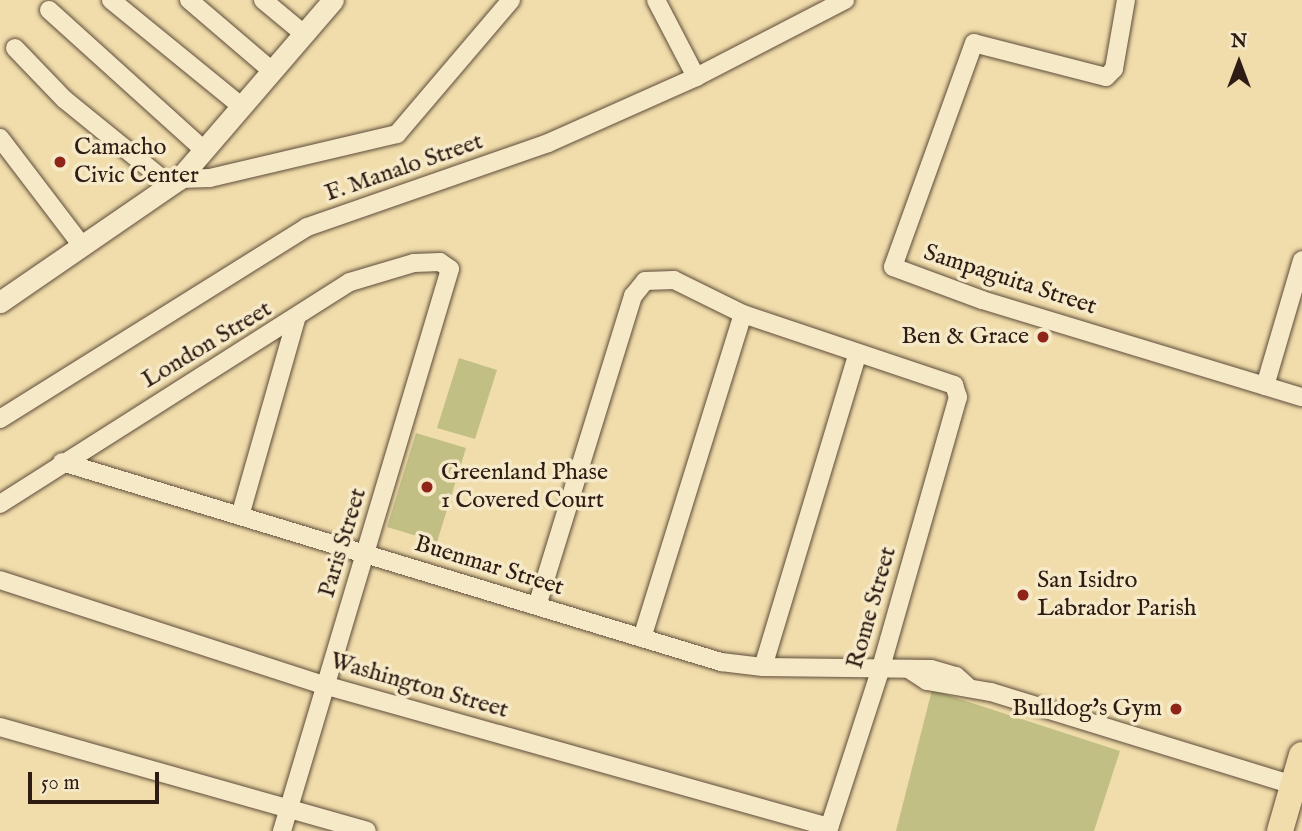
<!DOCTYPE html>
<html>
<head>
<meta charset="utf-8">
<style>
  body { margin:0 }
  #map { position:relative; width:1302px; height:831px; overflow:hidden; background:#f1ddab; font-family:"IM FELL English",serif }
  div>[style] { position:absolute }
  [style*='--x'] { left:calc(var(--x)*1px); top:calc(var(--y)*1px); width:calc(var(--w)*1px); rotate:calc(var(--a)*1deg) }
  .green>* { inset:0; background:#c1bf84 }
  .roads { filter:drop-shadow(0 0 2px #5e4c3a) drop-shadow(0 0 2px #5e4c3a) }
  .minor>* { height:18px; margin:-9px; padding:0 9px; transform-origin:9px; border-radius:9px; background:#f6e9c8 }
  .tertiary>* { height:21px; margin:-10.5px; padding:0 10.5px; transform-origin:10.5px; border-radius:10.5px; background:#f6e9c8 }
  .primary>* { height:26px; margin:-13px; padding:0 13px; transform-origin:13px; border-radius:13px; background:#f1ddab }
  .dots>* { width:19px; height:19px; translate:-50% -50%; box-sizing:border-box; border:4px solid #f6e9c8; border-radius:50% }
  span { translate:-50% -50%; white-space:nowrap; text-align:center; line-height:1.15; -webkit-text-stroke:7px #f6e9c8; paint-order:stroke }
  .poi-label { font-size:24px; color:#2d1b14 }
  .left { translate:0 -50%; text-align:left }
  .right { translate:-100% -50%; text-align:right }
  .street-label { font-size:24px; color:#2d1b14 }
  .north { position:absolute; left:1204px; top:28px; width:70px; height:70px; -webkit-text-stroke:5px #f6e9c8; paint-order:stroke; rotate:0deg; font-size:19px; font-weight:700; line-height:28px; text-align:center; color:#2d1b14 }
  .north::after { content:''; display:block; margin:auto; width:24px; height:32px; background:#2d1b14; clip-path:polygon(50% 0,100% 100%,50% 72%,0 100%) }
  .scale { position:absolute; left:28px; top:772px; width:131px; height:32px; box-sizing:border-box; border:4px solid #2d1b14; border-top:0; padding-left:9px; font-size:21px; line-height:24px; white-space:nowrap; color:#2d1b14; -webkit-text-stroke:5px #f6e9c8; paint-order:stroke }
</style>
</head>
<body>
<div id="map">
  <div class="green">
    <div style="clip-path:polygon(459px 358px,497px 370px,475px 439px,437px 428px)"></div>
    <div style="clip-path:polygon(416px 433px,466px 448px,437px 542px,387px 527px)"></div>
    <div style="clip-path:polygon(932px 690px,1120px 751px,1094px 831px,896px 831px)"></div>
  </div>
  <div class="roads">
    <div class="minor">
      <div style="--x:111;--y:0;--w:169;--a:39.2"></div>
      <div style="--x:189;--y:0;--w:109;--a:40.5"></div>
      <div style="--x:263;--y:0;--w:53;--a:39.7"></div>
      <div style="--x:656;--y:0;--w:87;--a:62.5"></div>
      <div style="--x:1126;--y:0;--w:70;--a:99.9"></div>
      <div style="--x:1114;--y:69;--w:11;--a:135"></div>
      <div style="--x:1106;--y:77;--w:136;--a:-165.6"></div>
      <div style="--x:974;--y:43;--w:238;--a:109.9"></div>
      <div style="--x:893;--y:267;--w:95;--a:20.3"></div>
      <div style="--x:982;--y:300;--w:334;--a:16.9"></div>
      <div style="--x:49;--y:10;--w:209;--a:42.1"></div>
      <div style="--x:15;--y:48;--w:71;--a:46.1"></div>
      <div style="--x:64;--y:99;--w:138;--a:39.1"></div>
      <div style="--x:0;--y:138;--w:137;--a:52.7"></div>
      <div style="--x:179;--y:179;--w:31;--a:-2"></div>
      <div style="--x:210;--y:178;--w:192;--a:-13.2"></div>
      <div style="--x:397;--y:134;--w:176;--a:-49.6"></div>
      <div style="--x:1265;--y:386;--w:131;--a:-73.6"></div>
      <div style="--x:0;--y:419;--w:362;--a:-32"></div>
      <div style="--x:307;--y:227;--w:255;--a:-19.2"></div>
      <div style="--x:548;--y:143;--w:162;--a:-24"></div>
      <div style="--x:696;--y:77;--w:168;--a:-27.3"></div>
      <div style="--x:62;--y:462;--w:689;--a:16.88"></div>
      <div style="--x:721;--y:662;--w:42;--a:6.8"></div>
      <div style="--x:763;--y:667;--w:168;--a:0.7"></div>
      <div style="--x:931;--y:669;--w:26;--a:16"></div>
      <div style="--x:956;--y:676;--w:15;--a:42"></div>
      <div style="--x:0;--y:504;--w:414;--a:-32.4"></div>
      <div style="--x:350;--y:282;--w:67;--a:-16.5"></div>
      <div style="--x:414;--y:263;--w:26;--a:-2"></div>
      <div style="--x:440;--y:262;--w:12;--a:35"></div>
      <div style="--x:450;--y:269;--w:587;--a:106.64"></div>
      <div style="--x:240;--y:516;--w:205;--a:-74.1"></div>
      <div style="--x:0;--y:580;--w:341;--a:18"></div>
      <div style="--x:324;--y:685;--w:525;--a:15.71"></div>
      <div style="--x:537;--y:606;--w:325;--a:-72.8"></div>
      <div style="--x:633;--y:296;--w:19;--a:-51"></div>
      <div style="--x:645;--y:281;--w:29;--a:-2"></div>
      <div style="--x:674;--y:280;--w:77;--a:26.2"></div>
      <div style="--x:743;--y:314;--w:223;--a:18.6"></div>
      <div style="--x:954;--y:385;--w:13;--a:72"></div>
      <div style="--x:958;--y:397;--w:282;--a:105.9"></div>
      <div style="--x:881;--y:668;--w:171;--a:108"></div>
      <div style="--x:642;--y:638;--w:339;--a:-72.7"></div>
      <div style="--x:763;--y:667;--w:326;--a:-73.2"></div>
      <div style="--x:910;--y:670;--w:20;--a:33"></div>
      <div style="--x:927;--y:681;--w:65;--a:9.8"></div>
      <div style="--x:991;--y:692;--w:316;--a:17.1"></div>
      <div style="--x:0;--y:727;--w:381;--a:15.8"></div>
    </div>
    <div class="tertiary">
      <div style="--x:0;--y:302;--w:217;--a:-34.5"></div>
      <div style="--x:179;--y:179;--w:236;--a:-49.3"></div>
    </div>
    <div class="primary">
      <div style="--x:1280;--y:831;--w:79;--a:-73.9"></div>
    </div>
  </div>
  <div class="dots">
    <div style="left:60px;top:162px;background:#8f2418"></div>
    <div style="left:1043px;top:337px;background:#8f2418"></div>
    <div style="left:427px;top:487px;background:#8f2418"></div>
    <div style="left:1023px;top:595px;background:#8f2418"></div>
    <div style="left:1176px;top:709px;background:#8f2418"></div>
  </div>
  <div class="poi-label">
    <span class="left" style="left:74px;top:162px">Camacho<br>Civic Center</span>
    <span class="right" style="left:1029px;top:337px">Ben &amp; Grace</span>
    <span class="left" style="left:441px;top:487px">Greenland Phase<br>1 Covered Court</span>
    <span class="left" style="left:1037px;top:595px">San Isidro<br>Labrador Parish</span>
    <span class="right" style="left:1162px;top:709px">Bulldog's Gym</span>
  </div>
  <div class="street-label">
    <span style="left:404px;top:168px;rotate:-19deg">F. Manalo Street</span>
    <span style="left:1010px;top:280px;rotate:18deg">Sampaguita Street</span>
    <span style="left:207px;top:345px;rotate:-31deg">London Street</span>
    <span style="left:343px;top:543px;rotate:-73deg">Paris Street</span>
    <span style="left:489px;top:566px;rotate:17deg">Buenmar Street</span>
    <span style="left:872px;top:608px;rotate:-74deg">Rome Street</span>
    <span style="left:419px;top:686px;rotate:16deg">Washington Street</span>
  </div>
  <div class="north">N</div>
  <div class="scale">50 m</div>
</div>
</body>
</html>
